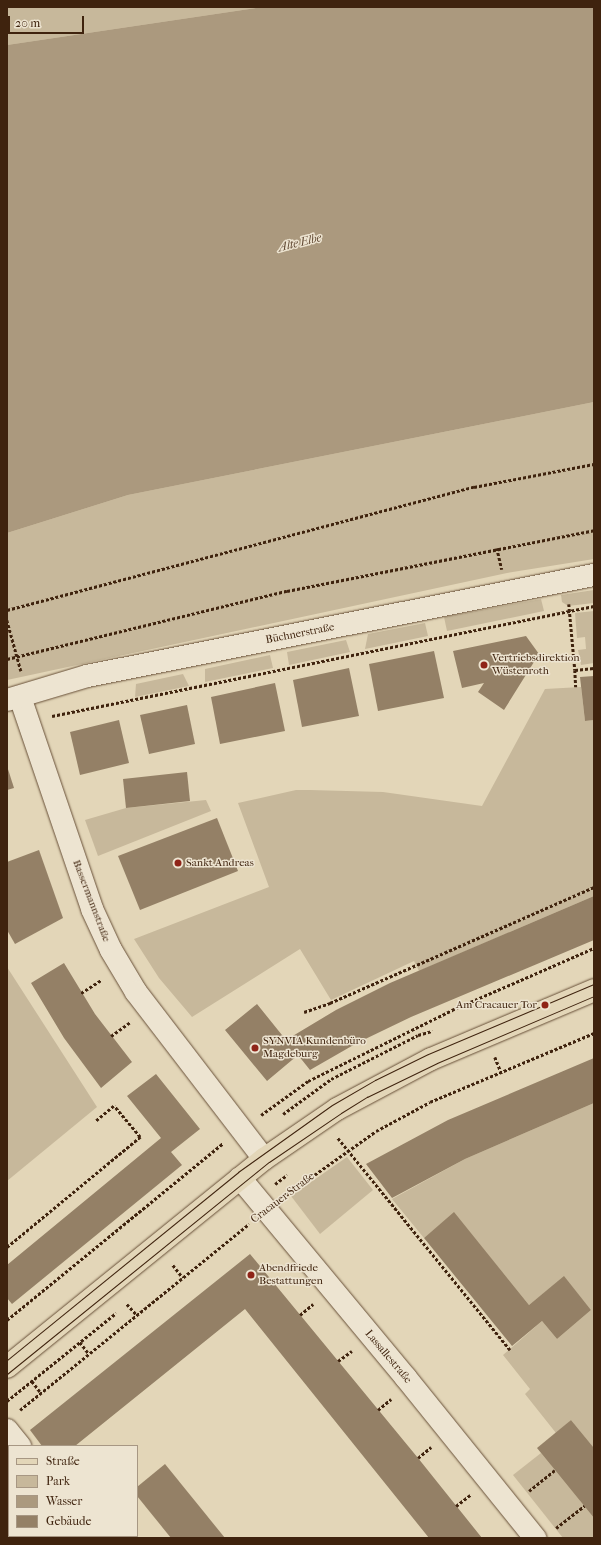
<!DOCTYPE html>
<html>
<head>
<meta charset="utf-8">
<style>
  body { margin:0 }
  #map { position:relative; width:601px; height:1545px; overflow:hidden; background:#e3d6b8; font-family:"IM FELL French Canon",serif }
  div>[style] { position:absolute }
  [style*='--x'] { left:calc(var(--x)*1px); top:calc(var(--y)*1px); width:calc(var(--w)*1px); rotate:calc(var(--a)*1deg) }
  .green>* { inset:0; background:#c7b89b }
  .water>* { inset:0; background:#ab997e }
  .building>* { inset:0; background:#948066 }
  .path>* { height:2.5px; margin-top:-1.25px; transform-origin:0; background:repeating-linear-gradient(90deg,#3f230e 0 3px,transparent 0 5px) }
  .roads { filter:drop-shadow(0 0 1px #685038) drop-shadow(0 0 1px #685038) }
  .minor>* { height:22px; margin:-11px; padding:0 11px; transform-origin:11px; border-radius:11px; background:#ede4d1 }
  .major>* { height:22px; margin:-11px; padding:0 11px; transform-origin:11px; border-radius:11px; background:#e3d6b8 }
  .tram>* { height:1px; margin:-0.5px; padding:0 0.5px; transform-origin:0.5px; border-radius:0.5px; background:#3f230e }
  .dots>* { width:11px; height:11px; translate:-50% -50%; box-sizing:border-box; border:2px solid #ede4d1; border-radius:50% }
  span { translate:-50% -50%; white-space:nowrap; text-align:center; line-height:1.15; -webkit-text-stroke:3px #ede4d1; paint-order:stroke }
  .street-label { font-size:11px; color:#3f230e }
  .poi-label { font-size:11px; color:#3f230e }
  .left { translate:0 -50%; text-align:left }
  .right { translate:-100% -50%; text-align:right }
  .water-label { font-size:12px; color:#5f4630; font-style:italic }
  .frame { position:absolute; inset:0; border:8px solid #3f230e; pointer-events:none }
  .legend { position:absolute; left:8px; top:1445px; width:130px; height:92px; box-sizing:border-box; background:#ede4d1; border:1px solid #a79783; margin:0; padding:5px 7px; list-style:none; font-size:12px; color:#3f230e }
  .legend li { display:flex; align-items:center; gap:8px; height:20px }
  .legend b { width:20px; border:1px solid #a79783 }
  .scale { position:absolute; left:8px; top:16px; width:76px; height:18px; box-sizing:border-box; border:2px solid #3f230e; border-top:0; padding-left:5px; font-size:12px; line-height:14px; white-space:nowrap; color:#3f230e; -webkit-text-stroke:3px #ede4d1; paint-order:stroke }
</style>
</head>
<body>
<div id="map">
  <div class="green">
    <div style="clip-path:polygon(7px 7px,263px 7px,7px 45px)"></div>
    <div style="clip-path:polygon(594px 402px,594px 559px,507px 573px,7px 680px,7px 533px,128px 495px)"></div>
    <div style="clip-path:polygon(594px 590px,594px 603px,568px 606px,562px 602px,561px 595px)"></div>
    <div style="clip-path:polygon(541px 599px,544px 611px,447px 631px,444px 617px)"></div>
    <div style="clip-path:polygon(594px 611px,594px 663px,581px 665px,578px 650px,586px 649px,585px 637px,577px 638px,575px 613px)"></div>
    <div style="clip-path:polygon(425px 623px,428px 636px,365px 649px,368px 634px)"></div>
    <div style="clip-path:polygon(346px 640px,350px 652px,289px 665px,287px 652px)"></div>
    <div style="clip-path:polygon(270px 655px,273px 668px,205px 682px,205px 669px)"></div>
    <div style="clip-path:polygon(183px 674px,189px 686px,135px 697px,136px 684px)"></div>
    <div style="clip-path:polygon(581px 687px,585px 721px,594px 720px,594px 896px,419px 971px,414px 961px,331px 1000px,300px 949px,192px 1017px,159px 978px,134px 939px,269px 887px,238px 803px,296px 790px,310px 790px,383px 792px,482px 806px,545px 689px)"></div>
    <div style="clip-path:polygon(206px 800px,211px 811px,98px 856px,85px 820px,126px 808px)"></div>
    <div style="clip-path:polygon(7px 967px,97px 1107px,7px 1181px)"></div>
    <div style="clip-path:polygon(594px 1103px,594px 1448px,571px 1420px,556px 1433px,525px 1394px,530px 1389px,503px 1355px,542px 1321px,557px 1339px,591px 1310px,564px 1277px,529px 1305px,454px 1213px,424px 1238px,392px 1199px,465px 1159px)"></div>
    <div style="clip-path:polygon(347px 1157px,373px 1190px,320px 1234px,291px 1196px)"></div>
    <div style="clip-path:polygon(541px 1453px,594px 1518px,594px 1538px,563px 1538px,513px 1475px)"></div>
  </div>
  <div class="water">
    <div style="clip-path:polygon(263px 7px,594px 7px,594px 402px,128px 495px,7px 533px,7px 45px)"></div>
  </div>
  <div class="building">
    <div style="clip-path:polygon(526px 636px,539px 654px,504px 710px,478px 692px,484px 683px,462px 688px,453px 651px)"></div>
    <div style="clip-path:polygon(434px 651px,444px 698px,378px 711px,369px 664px)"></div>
    <div style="clip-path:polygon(349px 668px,359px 716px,302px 727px,293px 680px)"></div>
    <div style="clip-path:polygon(594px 676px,594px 720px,585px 721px,580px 677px)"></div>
    <div style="clip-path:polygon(275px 683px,285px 731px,220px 744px,211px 697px)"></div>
    <div style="clip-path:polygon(187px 705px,195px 744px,149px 754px,140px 715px)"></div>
    <div style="clip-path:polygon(119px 720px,129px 763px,80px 775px,70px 732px)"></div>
    <div style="clip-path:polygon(7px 766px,14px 788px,7px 790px)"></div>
    <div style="clip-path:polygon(187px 772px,190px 801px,126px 808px,123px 779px)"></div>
    <div style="clip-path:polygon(217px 818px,238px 871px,140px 910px,118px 856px)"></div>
    <div style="clip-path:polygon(39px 850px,63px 918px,15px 944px,7px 930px,7px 862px)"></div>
    <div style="clip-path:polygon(594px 896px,594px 940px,411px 1017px,357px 1043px,310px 1070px,298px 1055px,267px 1081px,225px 1030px,257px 1004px,286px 1040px,336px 1010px,390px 983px)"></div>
    <div style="clip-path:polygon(64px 963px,95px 1014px,132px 1062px,101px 1088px,64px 1038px,31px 983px)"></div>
    <div style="clip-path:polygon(594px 1058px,594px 1103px,465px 1159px,392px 1198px,366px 1164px,448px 1120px)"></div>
    <div style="clip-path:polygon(156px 1074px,200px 1129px,171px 1152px,182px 1165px,12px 1304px,7px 1298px,7px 1265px,161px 1138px,127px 1096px)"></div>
    <div style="clip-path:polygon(454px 1212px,529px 1305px,564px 1276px,591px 1310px,557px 1339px,542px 1321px,512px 1346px,424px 1238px)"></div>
    <div style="clip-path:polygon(250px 1254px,418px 1458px,482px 1538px,429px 1538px,245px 1309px,75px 1446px,42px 1446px,30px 1430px)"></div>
    <div style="clip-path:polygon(571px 1420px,594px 1448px,594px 1518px,537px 1448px)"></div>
    <div style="clip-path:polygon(165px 1464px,225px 1538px,171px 1538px,137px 1496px,137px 1487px)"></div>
    <div style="clip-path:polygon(7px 1481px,9px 1483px,9px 1536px,52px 1536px,53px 1538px,7px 1538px)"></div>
  </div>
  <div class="path">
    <div style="--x:497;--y:548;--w:22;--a:77"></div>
    <div style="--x:569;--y:604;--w:66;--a:84.8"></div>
    <div style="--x:575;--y:670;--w:19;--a:-6"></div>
    <div style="--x:7;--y:610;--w:483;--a:-14.8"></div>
    <div style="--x:474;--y:487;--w:122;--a:-10.9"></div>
    <div style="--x:7;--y:620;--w:53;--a:74.6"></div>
    <div style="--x:7;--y:659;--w:288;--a:-13.7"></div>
    <div style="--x:287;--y:591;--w:313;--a:-11.2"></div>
    <div style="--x:575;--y:670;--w:17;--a:87"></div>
    <div style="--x:52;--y:716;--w:553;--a:-11.47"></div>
    <div style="--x:81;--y:993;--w:24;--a:-33"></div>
    <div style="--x:304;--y:1012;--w:28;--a:-19"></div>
    <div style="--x:330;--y:1003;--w:288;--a:-23.7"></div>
    <div style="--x:111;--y:1036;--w:24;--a:-36"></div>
    <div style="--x:495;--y:1057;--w:16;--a:68"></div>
    <div style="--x:283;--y:1114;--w:59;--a:-36.1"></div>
    <div style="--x:331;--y:1079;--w:97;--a:-26.8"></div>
    <div style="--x:418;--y:1035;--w:15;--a:-16"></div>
    <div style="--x:261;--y:1115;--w:58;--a:-35.9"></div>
    <div style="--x:308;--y:1081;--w:161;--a:-26.2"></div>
    <div style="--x:452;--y:1010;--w:155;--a:-23.6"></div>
    <div style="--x:338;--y:1138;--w:273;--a:50.9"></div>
    <div style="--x:275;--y:1184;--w:15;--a:-37"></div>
    <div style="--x:286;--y:1195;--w:110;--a:-35.4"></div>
    <div style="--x:376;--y:1131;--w:61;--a:-28.2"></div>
    <div style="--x:430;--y:1102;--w:178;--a:-22.8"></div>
    <div style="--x:7;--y:1247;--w:173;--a:-39.6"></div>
    <div style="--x:140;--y:1137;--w:40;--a:-130"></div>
    <div style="--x:114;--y:1106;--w:23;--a:140"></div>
    <div style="--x:173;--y:1265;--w:16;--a:52"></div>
    <div style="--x:127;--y:1304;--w:15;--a:48"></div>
    <div style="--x:300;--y:1315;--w:17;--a:-40"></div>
    <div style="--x:7;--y:1320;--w:279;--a:-39.3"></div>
    <div style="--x:80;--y:1342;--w:15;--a:53"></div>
    <div style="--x:338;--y:1361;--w:17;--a:-36"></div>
    <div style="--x:32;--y:1381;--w:15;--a:53"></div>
    <div style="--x:7;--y:1401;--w:140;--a:-38.9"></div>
    <div style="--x:20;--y:1410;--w:295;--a:-39.1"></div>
    <div style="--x:378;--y:1410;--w:17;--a:-40"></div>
    <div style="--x:418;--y:1458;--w:17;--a:-40"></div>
    <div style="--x:529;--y:1491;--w:33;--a:-39"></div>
    <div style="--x:456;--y:1506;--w:18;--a:-38"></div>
    <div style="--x:556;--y:1528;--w:36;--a:-38"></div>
  </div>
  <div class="roads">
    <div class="minor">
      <div style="--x:20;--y:697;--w:224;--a:71.2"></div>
      <div style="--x:92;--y:909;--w:45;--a:65.1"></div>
      <div style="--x:111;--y:950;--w:49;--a:59.2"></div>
      <div style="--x:136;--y:992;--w:210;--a:52.5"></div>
      <div style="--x:7;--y:700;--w:84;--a:-16.7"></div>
      <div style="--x:87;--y:676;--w:517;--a:-11.27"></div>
      <div style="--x:240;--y:1178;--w:260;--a:50.3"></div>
      <div style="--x:406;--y:1378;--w:206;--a:51.1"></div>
      <div style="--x:7;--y:1430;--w:21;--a:51"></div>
      <div style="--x:95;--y:1536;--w:3;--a:45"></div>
    </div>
    <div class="major">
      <div style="--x:7;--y:1367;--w:331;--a:-39"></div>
      <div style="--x:264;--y:1159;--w:88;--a:-34.4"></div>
      <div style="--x:337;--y:1109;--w:106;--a:-28"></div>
      <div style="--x:431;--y:1059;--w:177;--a:-22.9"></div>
    </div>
  </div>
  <div class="tram">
    <div style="--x:7;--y:1360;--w:298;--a:-39.1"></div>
    <div style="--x:238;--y:1172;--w:115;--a:-35.5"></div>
    <div style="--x:332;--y:1105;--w:50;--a:-30.2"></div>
    <div style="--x:375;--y:1080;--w:59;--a:-26.1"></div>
    <div style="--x:428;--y:1054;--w:180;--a:-22.9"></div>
    <div style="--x:7;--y:1374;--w:337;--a:-39"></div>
    <div style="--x:269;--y:1162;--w:87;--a:-34.2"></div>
    <div style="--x:341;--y:1113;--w:31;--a:-32"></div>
    <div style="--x:367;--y:1097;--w:78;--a:-25.9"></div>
    <div style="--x:437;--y:1063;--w:171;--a:-23.1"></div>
  </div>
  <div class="dots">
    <div style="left:484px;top:665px;background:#8f2418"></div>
    <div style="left:178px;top:863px;background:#8f2418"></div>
    <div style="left:545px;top:1005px;background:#8f2418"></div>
    <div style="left:255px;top:1048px;background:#8f2418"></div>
    <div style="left:251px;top:1275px;background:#8f2418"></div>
  </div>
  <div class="street-label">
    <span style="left:300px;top:634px;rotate:-11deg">Büchnerstraße</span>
    <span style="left:91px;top:901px;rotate:69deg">Bassermannstraße</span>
    <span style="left:283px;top:1198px;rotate:-37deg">Cracauer Straße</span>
    <span style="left:388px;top:1357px;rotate:50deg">Lassallestraße</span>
  </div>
  <div class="poi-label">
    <span class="left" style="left:492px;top:665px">Vertriebsdirektion<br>Wüstenroth</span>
    <span class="left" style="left:186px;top:863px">Sankt Andreas</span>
    <span class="right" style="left:537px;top:1005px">Am Cracauer Tor</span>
    <span class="left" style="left:263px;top:1048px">SYNVIA Kundenbüro<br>Magdeburg</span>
    <span class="left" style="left:259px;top:1275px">Abendfriede<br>Bestattungen</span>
  </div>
  <div class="water-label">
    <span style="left:300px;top:243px;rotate:-14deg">Alte Elbe</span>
  </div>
  <div class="frame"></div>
  <ul class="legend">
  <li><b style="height:5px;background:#e3d6b8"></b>Straße</li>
  <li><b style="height:11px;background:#c7b89b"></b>Park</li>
  <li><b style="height:11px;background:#ab997e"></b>Wasser</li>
  <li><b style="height:11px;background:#948066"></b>Gebäude</li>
  </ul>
  <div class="scale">20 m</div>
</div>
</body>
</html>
